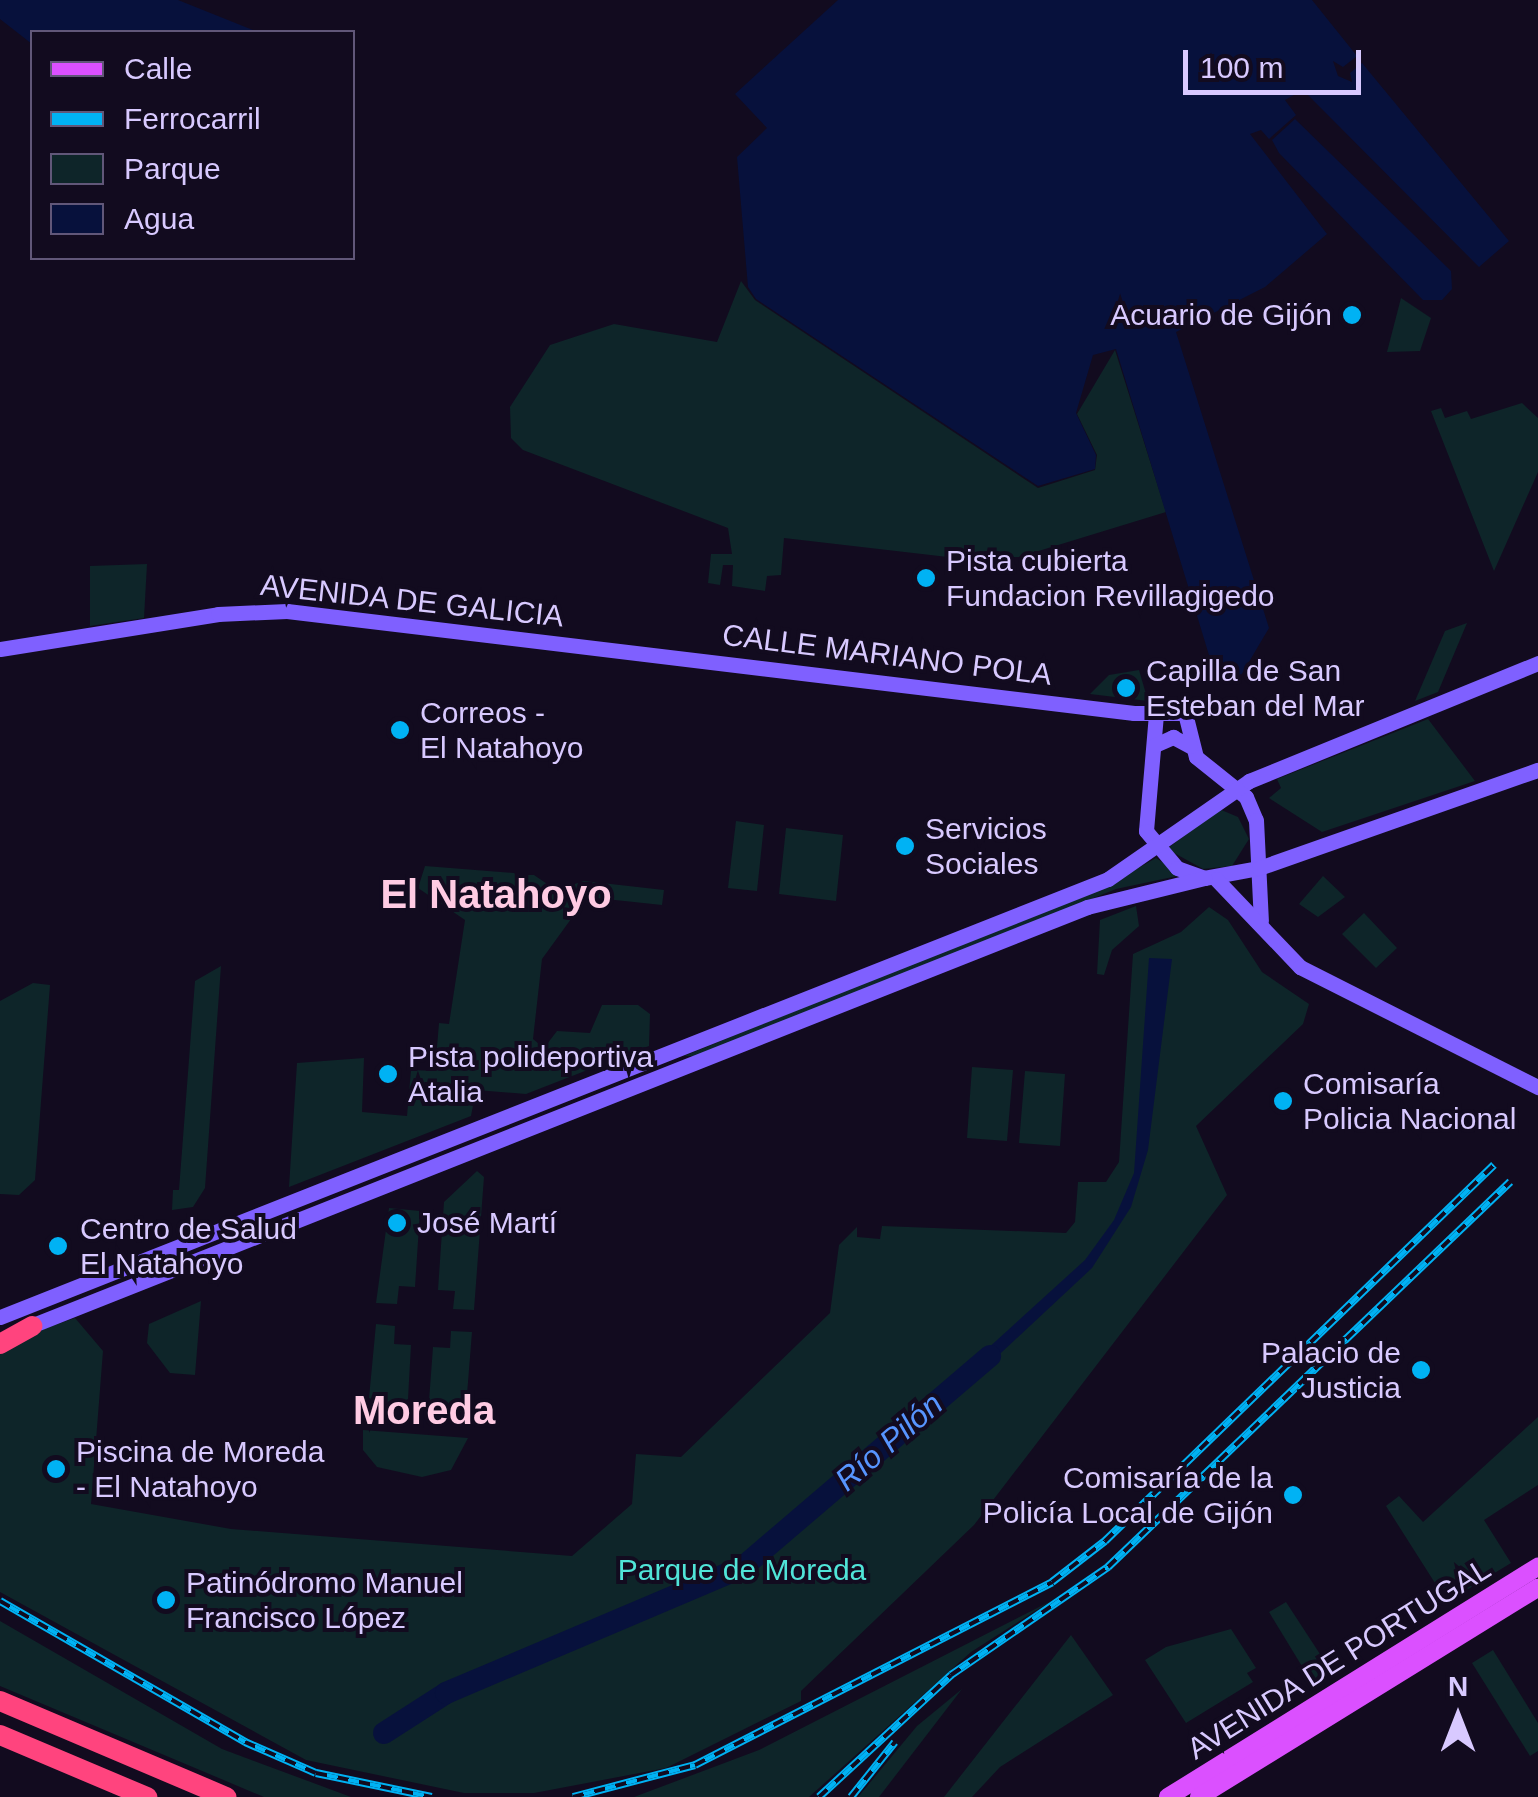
<!DOCTYPE html>
<html>
<head>
<meta charset="utf-8">
<style>
  body { margin:0 }
  #map { position:relative; width:1538px; height:1797px; overflow:hidden; background:#120b1f; font-family:Arial,sans-serif }
  div>[style] { position:absolute }
  [style*='--x'] { left:calc(var(--x)*1px); top:calc(var(--y)*1px); width:calc(var(--w)*1px); rotate:calc(var(--a)*1deg) }
  .green>* { inset:0; background:#0e2529 }
  .water>* { inset:0; background:#07113c }
  .river>* { height:22px; margin:-11px; padding:0 11px; transform-origin:11px; border-radius:11px; background:#07113c }
  .secondary>* { height:15px; margin:-7.5px; padding:0 7.5px; transform-origin:7.5px; border-radius:7.5px; background:#7f60ff }
  .primary>* { height:18px; margin:-9px; padding:0 9px; transform-origin:9px; border-radius:9px; background:#db50ff }
  .highway>* { height:20px; margin:-10px; padding:0 10px; transform-origin:10px; border-radius:10px; background:#ff447e }
  .rail>* { height:8px; margin-top:-4px; transform-origin:0; background:repeating-linear-gradient(90deg,#120b1f 0 11px,#00b2f4 0 22px); box-sizing:border-box; border-block:2px solid #00b2f4 }
  .dots>* { width:28px; height:28px; translate:-50% -50%; box-sizing:border-box; border:5px solid #120b1f; border-radius:50% }
  span { translate:-50% -50%; white-space:nowrap; text-align:center; line-height:1.15; -webkit-text-stroke:8px #120b1f; paint-order:stroke }
  .poi-label { font-size:30px; color:#d8c9ff }
  .right { translate:-100% -50%; text-align:right }
  .left { translate:0 -50%; text-align:left }
  .street-label { font-size:30px; color:#d8c9ff }
  .park-label { font-size:30px; color:#50e4d8 }
  .water-label { font-size:32px; color:#5795ff; font-style:italic }
  .district-label { font-size:40px; color:#ffcbe3; font-weight:700 }
  .legend { position:absolute; left:30px; top:30px; width:325px; height:230px; box-sizing:border-box; background:#120b1f; border:2px solid #615779; margin:0; padding:12px 18px; list-style:none; font-size:30px; color:#d8c9ff }
  .legend li { display:flex; align-items:center; gap:20px; height:50px }
  .legend b { width:50px; border:2px solid #615779 }
  .north { position:absolute; left:1408px; top:1667px; width:100px; height:100px; -webkit-text-stroke:8px #120b1f; paint-order:stroke; rotate:0deg; font-size:28px; font-weight:700; line-height:40px; text-align:center; color:#d8c9ff }
  .north::after { content:''; display:block; margin:auto; width:35px; height:45px; background:#d8c9ff; clip-path:polygon(50% 0,100% 100%,50% 72%,0 100%) }
  .scale { position:absolute; left:1183px; top:50px; width:178px; height:45px; box-sizing:border-box; border:5px solid #d8c9ff; border-top:0; padding-left:12px; font-size:30px; line-height:35px; white-space:nowrap; color:#d8c9ff; -webkit-text-stroke:8px #120b1f; paint-order:stroke }
</style>
</head>
<body>
<div id="map">
  <div class="green">
    <div style="clip-path:polygon(741px 281px,755px 300px,1038px 488px,1095px 470px,1097px 455px,1077px 414px,1115px 350px,1166px 512px,1019px 557px,965px 559px,784px 538px,781px 575px,767px 576px,765px 591px,732px 586px,733px 565px,723px 565px,720px 585px,708px 583px,711px 554px,732px 554px,728px 528px,523px 450px,511px 438px,510px 407px,550px 345px,614px 324px,717px 342px)"></div>
    <div style="clip-path:polygon(1401px 298px,1431px 318px,1420px 351px,1387px 352px)"></div>
    <div style="clip-path:polygon(1522px 403px,1538px 418px,1538px 472px,1494px 571px,1431px 411px,1441px 408px,1445px 418px,1467px 411px,1471px 419px)"></div>
    <div style="clip-path:polygon(147px 564px,144px 618px,90px 626px,90px 566px)"></div>
    <div style="clip-path:polygon(1467px 623px,1438px 692px,1415px 701px,1445px 631px)"></div>
    <div style="clip-path:polygon(1139px 670px,1148px 701px,1090px 694px,1109px 675px)"></div>
    <div style="clip-path:polygon(1428px 719px,1475px 781px,1322px 832px,1269px 798px,1281px 788px,1277px 779px)"></div>
    <div style="clip-path:polygon(1219px 809px,1238px 817px,1249px 839px,1232px 866px,1203px 869px,1167px 849px)"></div>
    <div style="clip-path:polygon(736px 821px,764px 825px,757px 891px,728px 888px)"></div>
    <div style="clip-path:polygon(786px 828px,843px 835px,836px 901px,779px 894px)"></div>
    <div style="clip-path:polygon(1156px 858px,1182px 875px,1116px 889px,700px 1056px,684px 1056px,1117px 880px)"></div>
    <div style="clip-path:polygon(425px 866px,514px 873px,525px 884px,522px 875px,534px 875px,556px 890px,584px 881px,664px 890px,662px 905px,587px 897px,542px 959px,533px 1039px,544px 1048px,557px 1031px,590px 1033px,602px 1005px,638px 1005px,650px 1014px,649px 1046px,526px 1094px,476px 1090px,471px 1116px,289px 1187px,297px 1063px,364px 1058px,362px 1112px,407px 1116px,411px 1070px,435px 1071px,439px 1023px,449px 1024px,465px 920px,418px 888px)"></div>
    <div style="clip-path:polygon(1323px 876px,1345px 897px,1318px 917px,1299px 904px)"></div>
    <div style="clip-path:polygon(1136px 906px,1139px 926px,1112px 950px,1104px 975px,1097px 974px,1100px 920px)"></div>
    <div style="clip-path:polygon(1209px 907px,1228px 920px,1262px 972px,1309px 1004px,1303px 1024px,1196px 1126px,1227px 1195px,974px 1525px,801px 1691px,801px 1701px,666px 1768px,534px 1793px,464px 1793px,306px 1760px,0 1592px,0 1344px,75px 1318px,103px 1351px,91px 1504px,231px 1529px,572px 1556px,632px 1504px,636px 1454px,681px 1457px,830px 1313px,839px 1245px,857px 1227px,857px 1237px,880px 1239px,882px 1226px,1066px 1233px,1075px 1222px,1078px 1182px,1106px 1182px,1119px 1162px,1133px 954px,1181px 932px)"></div>
    <div style="clip-path:polygon(1364px 913px,1397px 948px,1376px 968px,1342px 934px)"></div>
    <div style="clip-path:polygon(221px 966px,205px 1188px,193px 1207px,172px 1210px,173px 1190px,179px 1190px,195px 981px)"></div>
    <div style="clip-path:polygon(33px 983px,50px 985px,35px 1180px,19px 1195px,0 1194px,0 1001px)"></div>
    <div style="clip-path:polygon(972px 1067px,1013px 1070px,1007px 1141px,967px 1138px)"></div>
    <div style="clip-path:polygon(1025px 1071px,1065px 1074px,1060px 1146px,1019px 1143px)"></div>
    <div style="clip-path:polygon(477px 1171px,484px 1177px,474px 1310px,453px 1309px,455px 1291px,438px 1290px,444px 1202px)"></div>
    <div style="clip-path:polygon(389px 1208px,420px 1211px,415px 1287px,399px 1286px,397px 1304px,376px 1303px)"></div>
    <div style="clip-path:polygon(201px 1301px,195px 1375px,170px 1373px,147px 1343px,149px 1324px)"></div>
    <div style="clip-path:polygon(376px 1324px,395px 1326px,394px 1344px,411px 1345px,408px 1399px,391px 1407px,369px 1398px)"></div>
    <div style="clip-path:polygon(451px 1331px,472px 1332px,466px 1407px,460px 1412px,429px 1401px,433px 1347px,450px 1348px)"></div>
    <div style="clip-path:polygon(1538px 1417px,1538px 1485px,1484px 1520px,1511px 1563px,1447px 1602px,1386px 1506px,1399px 1496px,1423px 1522px)"></div>
    <div style="clip-path:polygon(363px 1430px,468px 1438px,451px 1470px,422px 1477px,377px 1467px,363px 1450px)"></div>
    <div style="clip-path:polygon(1051px 1601px,971px 1652px,809px 1797px,634px 1797px,759px 1750px)"></div>
    <div style="clip-path:polygon(1286px 1602px,1333px 1674px,1314px 1686px,1269px 1612px)"></div>
    <div style="clip-path:polygon(0 1621px,222px 1749px,351px 1797px,264px 1797px,0 1686px)"></div>
    <div style="clip-path:polygon(1231px 1629px,1256px 1668px,1247px 1673px,1253px 1682px,1186px 1723px,1145px 1660px,1166px 1647px)"></div>
    <div style="clip-path:polygon(1071px 1635px,1113px 1695px,1000px 1767px,972px 1797px,944px 1797px)"></div>
    <div style="clip-path:polygon(1493px 1650px,1538px 1723px,1538px 1751px,1530px 1756px,1472px 1663px)"></div>
    <div style="clip-path:polygon(962px 1689px,879px 1797px,858px 1797px,917px 1726px)"></div>
  </div>
  <div class="water">
    <div style="clip-path:polygon(0 0,178px 0,258px 32px,32px 32px,32px 44px,0 19px)"></div>
    <div style="clip-path:polygon(838px 0,1312px 0,1357px 56px,1343px 67px,1333px 61px,1338px 76px,1352px 82px,1350px 73px,1362px 63px,1509px 241px,1479px 267px,1303px 90px,1285px 100px,1296px 115px,1269px 139px,1261px 130px,1250px 134px,1327px 234px,1265px 287px,1176px 332px,1269px 628px,1240px 677px,1225px 677px,1212px 665px,1116px 349px,1093px 355px,1076px 413px,1096px 455px,1095px 469px,1038px 486px,756px 299px,748px 287px,737px 157px,767px 128px,735px 94px)"></div>
    <div style="clip-path:polygon(1295px 119px,1451px 271px,1452px 289px,1442px 300px,1423px 300px,1279px 153px,1272px 140px)"></div>
    <div style="clip-path:polygon(1149px 958px,1172px 959px,1148px 1150px,1131px 1207px,1092px 1268px,971px 1381px,963px 1371px,1085px 1260px,1114px 1220px,1134px 1173px)"></div>
  </div>
  <div class="river">
    <div style="--x:384;--y:1733;--w:74;--a:-32.8"></div>
    <div style="--x:446;--y:1693;--w:323;--a:-23"></div>
    <div style="--x:743;--y:1567;--w:325;--a:-40.5"></div>
  </div>
  <div class="secondary">
    <div style="--x:0;--y:649;--w:221;--a:-9.1"></div>
    <div style="--x:218;--y:614;--w:69;--a:-2.5"></div>
    <div style="--x:287;--y:611;--w:853;--a:6.87"></div>
    <div style="--x:1134;--y:713;--w:51;--a:0"></div>
    <div style="--x:1185;--y:713;--w:45;--a:76"></div>
    <div style="--x:1196;--y:757;--w:64;--a:38.7"></div>
    <div style="--x:1246;--y:797;--w:25;--a:67"></div>
    <div style="--x:1256;--y:820;--w:101;--a:87.2"></div>
    <div style="--x:1156;--y:714;--w:117;--a:94.9"></div>
    <div style="--x:1146;--y:831;--w:48;--a:50"></div>
    <div style="--x:1177;--y:868;--w:29;--a:20"></div>
    <div style="--x:1204;--y:878;--w:56;--a:-10.3"></div>
    <div style="--x:1259;--y:868;--w:296;--a:-19.4"></div>
    <div style="--x:1155;--y:745;--w:20;--a:-24"></div>
    <div style="--x:1173;--y:737;--w:19;--a:28"></div>
    <div style="--x:1216;--y:879;--w:122;--a:46.3"></div>
    <div style="--x:1300;--y:967;--w:267;--a:26.8"></div>
    <div style="--x:0;--y:1317;--w:1191;--a:-21.57"></div>
    <div style="--x:1108;--y:879;--w:172;--a:-34.8"></div>
    <div style="--x:1249;--y:781;--w:312;--a:-22.2"></div>
    <div style="--x:23;--y:1329;--w:1145;--a:-21.63"></div>
    <div style="--x:1087;--y:907;--w:121;--a:-13.9"></div>
  </div>
  <div class="primary">
    <div style="--x:1168;--y:1797;--w:436;--a:-31.9"></div>
    <div style="--x:1199;--y:1797;--w:398;--a:-31.7"></div>
  </div>
  <div class="highway">
    <div style="--x:0;--y:1344;--w:37;--a:-29"></div>
    <div style="--x:0;--y:1701;--w:246;--a:23"></div>
    <div style="--x:0;--y:1735;--w:160;--a:22.9"></div>
  </div>
  <div class="rail">
    <div style="--x:0;--y:1601;--w:283;--a:29.9"></div>
    <div style="--x:245;--y:1742;--w:77;--a:23.6"></div>
    <div style="--x:316;--y:1773;--w:118;--a:11.7"></div>
    <div style="--x:573;--y:1797;--w:126;--a:-14.7"></div>
    <div style="--x:695;--y:1765;--w:401;--a:-27.1"></div>
    <div style="--x:1052;--y:1582;--w:67;--a:-37.7"></div>
    <div style="--x:1105;--y:1541;--w:541;--a:-44.03"></div>
    <div style="--x:819;--y:1797;--w:180;--a:-42.7"></div>
    <div style="--x:951;--y:1675;--w:191;--a:-34.5"></div>
    <div style="--x:1108;--y:1567;--w:557;--a:-43.76"></div>
    <div style="--x:851;--y:1797;--w:70;--a:-51.3"></div>
  </div>
  <div class="dots">
    <div style="left:1352px;top:315px;background:#00b2f4"></div>
    <div style="left:926px;top:578px;background:#00b2f4"></div>
    <div style="left:1126px;top:688px;background:#00b2f4"></div>
    <div style="left:400px;top:730px;background:#00b2f4"></div>
    <div style="left:905px;top:846px;background:#00b2f4"></div>
    <div style="left:388px;top:1074px;background:#00b2f4"></div>
    <div style="left:1283px;top:1101px;background:#00b2f4"></div>
    <div style="left:397px;top:1223px;background:#00b2f4"></div>
    <div style="left:58px;top:1246px;background:#00b2f4"></div>
    <div style="left:1421px;top:1370px;background:#00b2f4"></div>
    <div style="left:56px;top:1469px;background:#00b2f4"></div>
    <div style="left:1293px;top:1495px;background:#00b2f4"></div>
    <div style="left:166px;top:1600px;background:#00b2f4"></div>
  </div>
  <div class="poi-label">
    <span class="right" style="left:1332px;top:315px">Acuario de Gijón</span>
    <span class="left" style="left:946px;top:578px">Pista cubierta<br>Fundacion Revillagigedo</span>
    <span class="left" style="left:1146px;top:688px">Capilla de San<br>Esteban del Mar</span>
    <span class="left" style="left:420px;top:730px">Correos -<br>El Natahoyo</span>
    <span class="left" style="left:925px;top:846px">Servicios<br>Sociales</span>
    <span class="left" style="left:408px;top:1074px">Pista polideportiva<br>Atalia</span>
    <span class="left" style="left:1303px;top:1101px">Comisaría<br>Policia Nacional</span>
    <span class="left" style="left:417px;top:1223px">José Martí</span>
    <span class="left" style="left:80px;top:1246px">Centro de Salud<br>El Natahoyo</span>
    <span class="right" style="left:1401px;top:1370px">Palacio de<br>Justicia</span>
    <span class="left" style="left:76px;top:1469px">Piscina de Moreda<br>- El Natahoyo</span>
    <span class="right" style="left:1273px;top:1495px">Comisaría de la<br>Policía Local de Gijón</span>
    <span class="left" style="left:186px;top:1600px">Patinódromo Manuel<br>Francisco López</span>
  </div>
  <div class="street-label">
    <span style="left:412px;top:601px;rotate:6deg">AVENIDA DE GALICIA</span>
    <span style="left:887px;top:655px;rotate:7deg">CALLE MARIANO POLA</span>
    <span style="left:1339px;top:1659px;rotate:-32deg">AVENIDA DE PORTUGAL</span>
  </div>
  <div class="park-label">
    <span style="left:742px;top:1570px">Parque de Moreda</span>
  </div>
  <div class="water-label">
    <span style="left:889px;top:1442px;rotate:-41deg">Río Pilón</span>
  </div>
  <div class="district-label">
    <span style="left:496px;top:894px">El Natahoyo</span>
    <span style="left:424px;top:1410px">Moreda</span>
  </div>
  <ul class="legend">
  <li><b style="height:12px;background:#db50ff"></b>Calle</li>
  <li><b style="height:12px;background:#00b2f4"></b>Ferrocarril</li>
  <li><b style="height:28px;background:#0e2529"></b>Parque</li>
  <li><b style="height:28px;background:#07113c"></b>Agua</li>
  </ul>
  <div class="north">N</div>
  <div class="scale">100 m</div>
</div>
</body>
</html>
